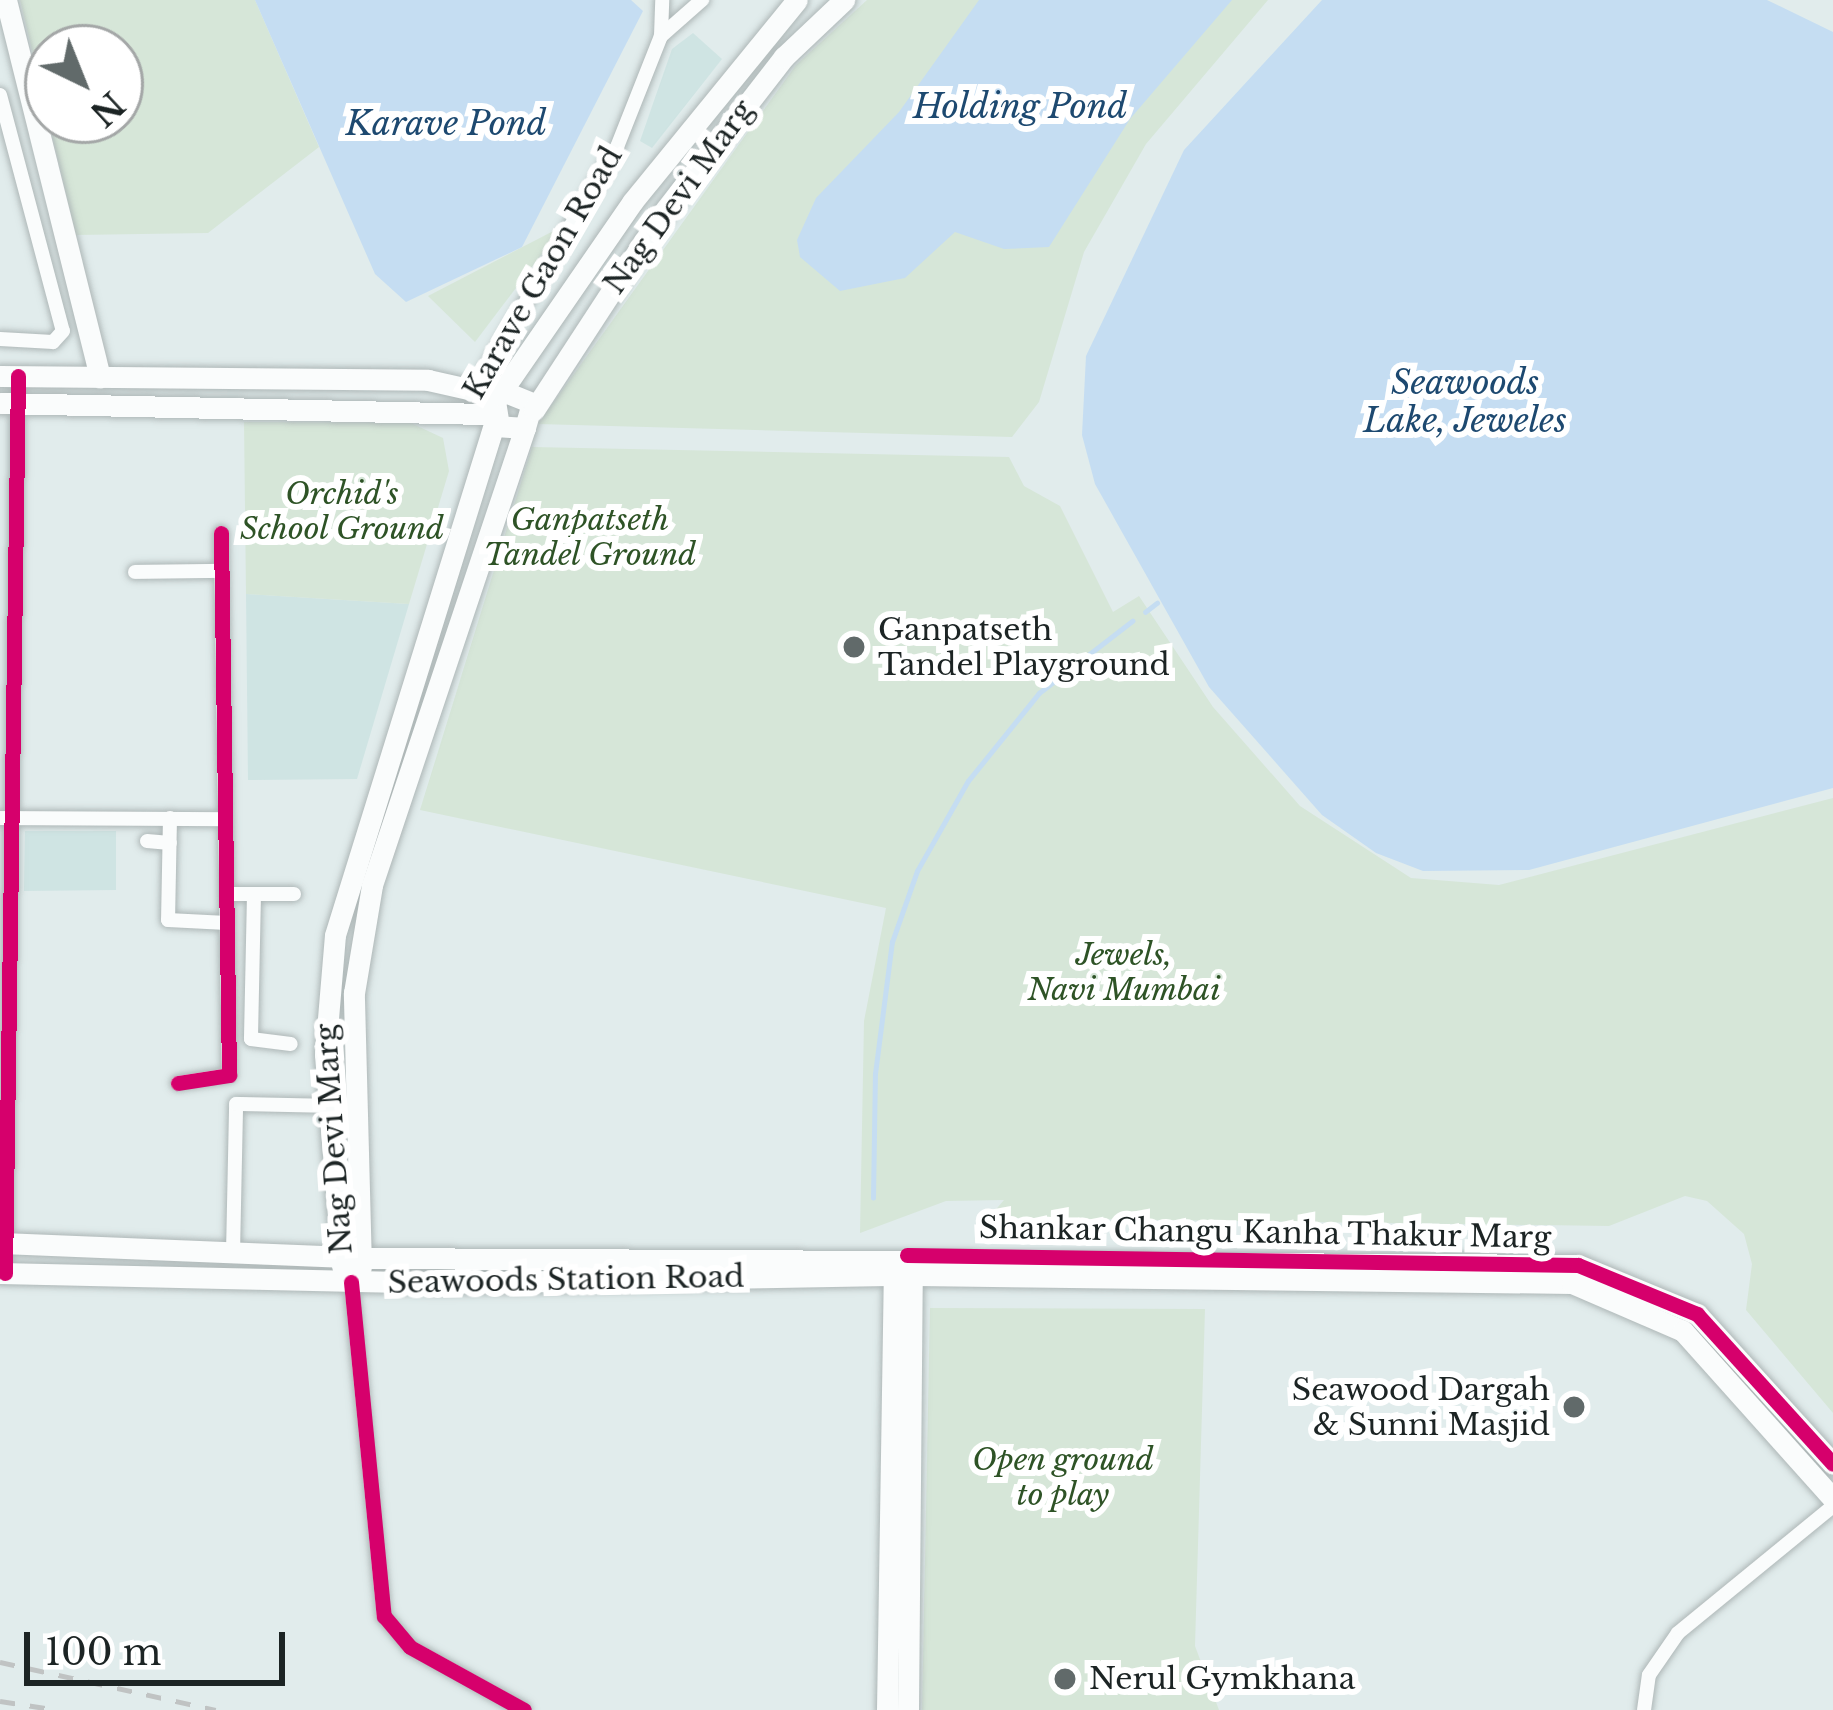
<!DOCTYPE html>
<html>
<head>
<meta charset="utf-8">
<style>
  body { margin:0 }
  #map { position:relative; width:1833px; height:1710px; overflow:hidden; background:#e1ecec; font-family:"Libre Baskerville",serif }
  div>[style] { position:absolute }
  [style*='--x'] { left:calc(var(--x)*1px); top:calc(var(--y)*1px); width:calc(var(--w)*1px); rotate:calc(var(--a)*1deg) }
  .built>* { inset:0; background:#cfe4e3 }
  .green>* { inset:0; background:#d6e6d8 }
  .water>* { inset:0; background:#c5ddf2 }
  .stream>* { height:4.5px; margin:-2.25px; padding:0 2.25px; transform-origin:2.25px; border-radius:2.25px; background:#c5ddf2 }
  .roads { filter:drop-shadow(0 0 3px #aeb7b7) drop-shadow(0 0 3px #aeb7b7) }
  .street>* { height:14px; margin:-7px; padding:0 7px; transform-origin:7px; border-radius:7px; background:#fafcfc }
  .secondary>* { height:21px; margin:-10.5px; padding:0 10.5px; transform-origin:10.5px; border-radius:10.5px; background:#fafcfc }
  .rail>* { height:4.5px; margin-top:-2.25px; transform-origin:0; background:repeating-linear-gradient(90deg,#c0c3c3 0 15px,transparent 0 30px) }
  .cycleway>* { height:15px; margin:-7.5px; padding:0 7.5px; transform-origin:7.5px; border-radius:7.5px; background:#d6006c }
  .dots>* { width:33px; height:33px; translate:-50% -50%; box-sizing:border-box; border:6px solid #fff; border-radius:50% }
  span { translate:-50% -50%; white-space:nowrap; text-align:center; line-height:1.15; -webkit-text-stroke:12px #fff; paint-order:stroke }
  .street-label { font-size:30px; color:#1c2424 }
  .park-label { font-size:30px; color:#2e5326; font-style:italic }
  .poi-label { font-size:30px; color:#1c2424 }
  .left { translate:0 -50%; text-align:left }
  .right { translate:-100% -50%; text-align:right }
  .water-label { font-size:33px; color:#1d4970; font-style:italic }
  .north { position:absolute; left:24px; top:24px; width:120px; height:120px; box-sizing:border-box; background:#fff; border:3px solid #a4a7a7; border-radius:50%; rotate:137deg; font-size:33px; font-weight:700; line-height:48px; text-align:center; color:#1c2424 }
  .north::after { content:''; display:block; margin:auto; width:42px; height:54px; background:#616a6a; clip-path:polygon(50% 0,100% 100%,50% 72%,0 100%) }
  .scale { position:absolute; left:24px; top:1632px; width:261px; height:54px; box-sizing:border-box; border:6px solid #1c2424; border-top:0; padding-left:15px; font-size:36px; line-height:42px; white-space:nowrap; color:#1c2424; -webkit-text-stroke:9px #fff; paint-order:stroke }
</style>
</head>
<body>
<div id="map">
  <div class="built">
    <div style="clip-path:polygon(693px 33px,722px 59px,652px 148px,640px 141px,672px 49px)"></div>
    <div style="clip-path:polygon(246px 594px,409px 604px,357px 779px,248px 780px)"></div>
    <div style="clip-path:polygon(25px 831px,116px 831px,116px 890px,24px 891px)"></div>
  </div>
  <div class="green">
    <div style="clip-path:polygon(evenodd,20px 0,255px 0,319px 147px,208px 233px,76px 235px,20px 0,48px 48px,120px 48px,120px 120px,48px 120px,48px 48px)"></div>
    <div style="clip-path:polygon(867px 0,1268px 0,1146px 144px,1084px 252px,1039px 402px,1012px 437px,538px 424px,796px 65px)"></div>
    <div style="clip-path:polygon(563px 226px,475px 342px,428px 296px)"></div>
    <div style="clip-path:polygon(244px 422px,411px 423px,443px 438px,449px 471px,409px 604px,246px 594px)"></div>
    <div style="clip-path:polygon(532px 447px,1009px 457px,1024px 486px,1060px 506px,1113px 612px,1139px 596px,1213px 707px,1300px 806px,1411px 878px,1499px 885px,1833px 798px,1833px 1413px,1746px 1310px,1752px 1264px,1744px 1234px,1707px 1201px,1685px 1196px,1609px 1226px,1007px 1218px,992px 1214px,1004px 1200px,946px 1201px,860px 1233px,864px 1021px,886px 908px,420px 810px)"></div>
    <div style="clip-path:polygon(930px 1308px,1205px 1309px,1195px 1646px,1219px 1710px,922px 1710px)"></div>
  </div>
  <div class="water">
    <div style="clip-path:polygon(255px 0,631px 0,643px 11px,522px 247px,406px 302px,375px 274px)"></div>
    <div style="clip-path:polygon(979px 0,1232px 0,1130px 119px,1049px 247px,1004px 249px,955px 232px,905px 278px,840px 291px,800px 257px,797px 240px,816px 198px,899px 112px)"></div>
    <div style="clip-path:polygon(1322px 0,1767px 0,1833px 32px,1833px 788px,1529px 870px,1423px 871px,1376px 853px,1322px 815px,1209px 687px,1095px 484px,1082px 435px,1086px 356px,1184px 150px)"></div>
  </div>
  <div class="stream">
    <div style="--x:1145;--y:612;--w:15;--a:-37"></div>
    <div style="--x:873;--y:1198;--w:124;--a:-89.1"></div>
    <div style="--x:875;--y:1074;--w:133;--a:-82.7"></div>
    <div style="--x:892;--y:942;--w:75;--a:-70.6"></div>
    <div style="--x:917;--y:871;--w:103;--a:-60.5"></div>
    <div style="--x:968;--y:781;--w:113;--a:-51.1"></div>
    <div style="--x:1039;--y:693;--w:118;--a:-37.7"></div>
  </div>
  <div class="roads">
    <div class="street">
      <div style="--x:661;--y:36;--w:55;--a:-41.3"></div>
      <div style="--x:0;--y:95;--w:244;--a:75.1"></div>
      <div style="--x:63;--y:331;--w:15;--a:132"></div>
      <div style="--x:53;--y:342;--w:53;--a:-176.8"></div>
      <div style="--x:471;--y:395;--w:288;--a:-59.5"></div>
      <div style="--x:617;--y:147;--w:119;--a:-68.4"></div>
      <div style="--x:661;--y:36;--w:36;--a:-88"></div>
      <div style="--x:135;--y:572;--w:86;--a:-0.7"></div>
      <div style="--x:0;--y:818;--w:225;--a:0.3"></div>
      <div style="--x:170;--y:818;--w:102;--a:91.1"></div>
      <div style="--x:168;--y:920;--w:59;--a:2.9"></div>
      <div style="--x:147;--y:841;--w:23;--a:5"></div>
      <div style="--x:226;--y:894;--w:68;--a:0"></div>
      <div style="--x:254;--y:894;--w:145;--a:91.2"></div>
      <div style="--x:251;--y:1039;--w:40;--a:7.1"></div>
      <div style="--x:178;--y:1083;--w:52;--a:-8.9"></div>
      <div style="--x:229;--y:1075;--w:542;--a:-90.85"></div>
      <div style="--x:233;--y:1253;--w:149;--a:-88.8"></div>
      <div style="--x:236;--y:1104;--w:92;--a:1.2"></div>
      <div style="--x:5;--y:1273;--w:897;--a:-89.17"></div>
      <div style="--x:351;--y:1282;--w:336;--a:84.4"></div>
      <div style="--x:384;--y:1616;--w:40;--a:50"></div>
      <div style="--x:410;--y:1647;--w:130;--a:28.9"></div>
      <div style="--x:1644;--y:1710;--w:35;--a:-82"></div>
      <div style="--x:1649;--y:1675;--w:51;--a:-55.4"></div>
      <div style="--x:1678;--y:1633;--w:200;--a:-39.3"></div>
    </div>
    <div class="secondary">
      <div style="--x:6;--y:0;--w:389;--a:76"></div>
      <div style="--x:0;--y:376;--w:428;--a:0.5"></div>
      <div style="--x:428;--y:380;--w:73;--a:12.7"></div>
      <div style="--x:505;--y:392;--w:29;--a:22"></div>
      <div style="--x:532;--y:403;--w:26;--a:106"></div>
      <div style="--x:525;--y:428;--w:26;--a:-176"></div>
      <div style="--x:499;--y:426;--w:25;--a:-99"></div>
      <div style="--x:495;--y:401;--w:243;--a:-55.4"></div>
      <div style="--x:633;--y:201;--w:259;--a:-50.8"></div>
      <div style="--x:0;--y:403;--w:493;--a:1.3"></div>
      <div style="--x:534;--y:410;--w:229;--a:-56.9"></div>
      <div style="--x:659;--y:218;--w:204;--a:-52.2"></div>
      <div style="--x:784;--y:57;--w:83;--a:-43.5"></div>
      <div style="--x:0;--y:1243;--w:367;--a:2.3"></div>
      <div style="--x:367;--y:1258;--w:1211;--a:0.33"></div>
      <div style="--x:1578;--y:1265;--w:129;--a:22.4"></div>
      <div style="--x:1697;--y:1314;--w:202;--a:47.8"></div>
      <div style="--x:342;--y:1266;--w:213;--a:-94.6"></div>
      <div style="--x:325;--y:1054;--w:119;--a:-85.2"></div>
      <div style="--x:335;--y:935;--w:538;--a:-72.71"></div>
      <div style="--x:361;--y:1267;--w:274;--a:-91.5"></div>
      <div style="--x:354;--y:993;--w:109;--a:-80.5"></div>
      <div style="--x:372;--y:885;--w:482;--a:-71.5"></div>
      <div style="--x:0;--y:1273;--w:435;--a:1.3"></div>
      <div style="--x:435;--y:1283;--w:481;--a:-1"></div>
      <div style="--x:916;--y:1275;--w:656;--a:0.7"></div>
      <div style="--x:1572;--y:1283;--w:121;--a:23.4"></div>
      <div style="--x:1683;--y:1331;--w:225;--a:48.2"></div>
      <div style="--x:887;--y:1710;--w:441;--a:-89.1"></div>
      <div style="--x:908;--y:1710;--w:444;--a:-89.5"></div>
    </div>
  </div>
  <div class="rail">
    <div style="--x:0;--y:1662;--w:221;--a:12.5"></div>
    <div style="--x:0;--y:1701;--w:59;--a:8.8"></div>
  </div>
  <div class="cycleway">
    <div style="--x:178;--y:1083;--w:52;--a:-8.9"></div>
    <div style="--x:229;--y:1075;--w:542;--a:-90.85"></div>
    <div style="--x:907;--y:1255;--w:671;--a:0.85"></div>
    <div style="--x:1578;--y:1265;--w:129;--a:22.4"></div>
    <div style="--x:1697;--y:1314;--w:202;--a:47.8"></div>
    <div style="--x:5;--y:1273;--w:897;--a:-89.17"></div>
    <div style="--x:351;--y:1282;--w:336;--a:84.4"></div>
    <div style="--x:384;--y:1616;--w:40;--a:50"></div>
    <div style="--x:410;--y:1647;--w:130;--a:28.9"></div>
  </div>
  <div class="dots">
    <div style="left:854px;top:647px;background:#616a6a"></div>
    <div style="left:1574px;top:1407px;background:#616a6a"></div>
    <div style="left:1065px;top:1679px;background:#616a6a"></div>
  </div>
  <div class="street-label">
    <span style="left:679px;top:197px;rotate:-54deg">Nag Devi Marg</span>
    <span style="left:543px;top:273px;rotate:-60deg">Karave Gaon Road</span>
    <span style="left:334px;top:1139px;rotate:-94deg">Nag Devi Marg</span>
    <span style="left:1265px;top:1233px;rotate:1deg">Shankar Changu Kanha Thakur Marg</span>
    <span style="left:566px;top:1280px;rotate:-1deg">Seawoods Station Road</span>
  </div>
  <div class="park-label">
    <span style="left:342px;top:511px">Orchid's<br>School Ground</span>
    <span style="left:590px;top:537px">Ganpatseth<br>Tandel Ground</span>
    <span style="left:1124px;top:972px">Jewels,<br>Navi Mumbai</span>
    <span style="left:1063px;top:1477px">Open ground<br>to play</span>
  </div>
  <div class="poi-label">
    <span class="left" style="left:878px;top:647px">Ganpatseth<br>Tandel Playground</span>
    <span class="right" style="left:1550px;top:1407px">Seawood Dargah<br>&amp; Sunni Masjid</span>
    <span class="left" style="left:1089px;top:1679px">Nerul Gymkhana</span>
  </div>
  <div class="water-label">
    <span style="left:1020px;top:107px">Holding Pond</span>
    <span style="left:446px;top:124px">Karave Pond</span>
    <span style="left:1465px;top:402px">Seawoods<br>Lake, Jeweles</span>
  </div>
  <div class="north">N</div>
  <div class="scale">100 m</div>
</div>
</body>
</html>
